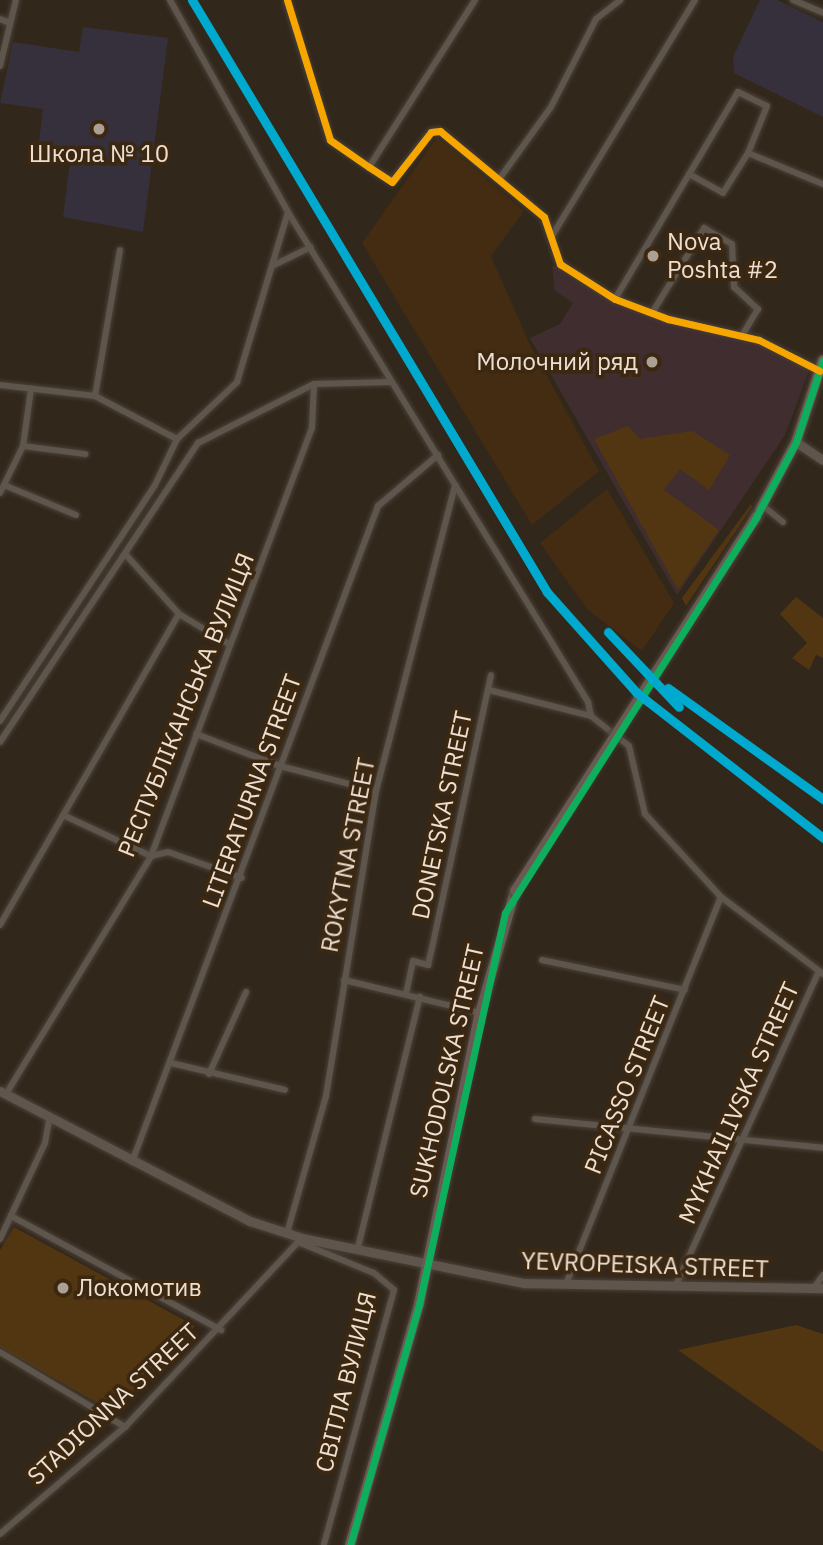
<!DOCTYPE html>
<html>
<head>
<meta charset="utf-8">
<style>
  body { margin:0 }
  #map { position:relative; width:823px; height:1545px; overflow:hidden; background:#32271b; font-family:"IBM Plex Sans",sans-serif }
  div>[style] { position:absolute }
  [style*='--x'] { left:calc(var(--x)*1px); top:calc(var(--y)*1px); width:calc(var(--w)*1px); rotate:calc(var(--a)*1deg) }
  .commercial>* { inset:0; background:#402d2f }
  .built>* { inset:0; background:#432c11 }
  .education>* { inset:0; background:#36303c }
  .green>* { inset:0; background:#523611 }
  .roads { filter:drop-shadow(0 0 2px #4b4239) drop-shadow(0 0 2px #4b4239) }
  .street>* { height:6px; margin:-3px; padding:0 3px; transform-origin:3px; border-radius:3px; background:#5e564d }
  .secondary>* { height:9px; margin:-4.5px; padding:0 4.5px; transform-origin:4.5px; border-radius:4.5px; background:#60554c }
  .primary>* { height:10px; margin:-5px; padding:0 5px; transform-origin:5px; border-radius:5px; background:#6a5a52 }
  .bridges { filter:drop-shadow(0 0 2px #4b4239) drop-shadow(0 0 2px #4b4239) }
  .primary-bridge>* { height:10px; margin:-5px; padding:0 5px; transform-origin:5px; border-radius:5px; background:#6a5a52 }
  .bus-1>* { height:7px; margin:-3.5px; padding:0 3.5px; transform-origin:3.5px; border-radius:3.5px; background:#0daf5c }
  .bus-2>* { height:7px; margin:-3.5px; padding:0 3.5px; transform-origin:3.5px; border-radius:3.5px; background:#f7a600 }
  .rail-1>* { height:9px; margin:-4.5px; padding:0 4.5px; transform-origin:4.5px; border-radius:4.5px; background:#00a9ce }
  .dots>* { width:19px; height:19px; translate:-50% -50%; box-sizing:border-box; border:4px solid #3c2811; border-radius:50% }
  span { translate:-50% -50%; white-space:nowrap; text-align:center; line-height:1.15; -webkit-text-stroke:7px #3c2811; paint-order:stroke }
  .poi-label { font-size:24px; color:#ede0d3 }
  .left { translate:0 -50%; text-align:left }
  .right { translate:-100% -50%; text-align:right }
  .street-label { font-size:24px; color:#ede0d3 }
</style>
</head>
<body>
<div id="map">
  <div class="commercial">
    <div style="clip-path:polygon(558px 265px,614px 301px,758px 342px,810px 368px,785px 435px,677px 595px,530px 338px,560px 324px,573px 303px,555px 291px,552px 267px)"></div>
  </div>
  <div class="built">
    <div style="clip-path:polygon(437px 137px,524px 211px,491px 256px,530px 345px,599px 471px,532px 525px,362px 243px)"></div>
    <div style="clip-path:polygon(607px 489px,674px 603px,642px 651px,588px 610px,540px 543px)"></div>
  </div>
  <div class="education">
    <div style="clip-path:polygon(760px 0,777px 0,823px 22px,823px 117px,734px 73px,733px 57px)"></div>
    <div style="clip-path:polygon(83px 27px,168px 38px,143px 232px,63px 217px,71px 154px,38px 150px,43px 109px,0 103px,13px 42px,79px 52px)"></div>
  </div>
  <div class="green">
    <div style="clip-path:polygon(628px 426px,640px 439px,692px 431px,730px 455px,709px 490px,680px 469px,664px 490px,719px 530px,678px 590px,594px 439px)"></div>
    <div style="clip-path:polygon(751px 504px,752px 507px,686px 606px,682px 598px)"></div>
    <div style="clip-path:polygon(796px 597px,823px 618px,823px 658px,816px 655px,809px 670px,792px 658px,807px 643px,780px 614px)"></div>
    <div style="clip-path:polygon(14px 1227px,195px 1326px,115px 1413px,0 1347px,0 1250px)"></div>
    <div style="clip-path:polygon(796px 1325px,823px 1334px,823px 1452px,678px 1350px)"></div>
  </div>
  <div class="roads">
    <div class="street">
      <div style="--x:170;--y:0;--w:243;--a:60.9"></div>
      <div style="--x:288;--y:212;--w:575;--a:58.52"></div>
      <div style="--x:588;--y:702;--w:14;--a:78"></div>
      <div style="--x:591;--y:716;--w:48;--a:38.3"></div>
      <div style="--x:629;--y:746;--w:70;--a:76.8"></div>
      <div style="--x:645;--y:814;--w:113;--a:47.5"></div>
      <div style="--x:721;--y:897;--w:128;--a:37"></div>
      <div style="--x:287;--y:0;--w:146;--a:72.9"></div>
      <div style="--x:330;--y:140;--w:47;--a:34.7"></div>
      <div style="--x:369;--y:167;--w:27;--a:33"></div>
      <div style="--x:392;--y:182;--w:63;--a:-52"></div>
      <div style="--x:431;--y:132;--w:9;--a:-6"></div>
      <div style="--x:440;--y:131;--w:135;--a:39.6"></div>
      <div style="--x:544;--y:217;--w:50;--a:71.2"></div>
      <div style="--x:560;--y:264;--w:65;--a:32.5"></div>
      <div style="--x:615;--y:299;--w:57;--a:20.7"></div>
      <div style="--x:668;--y:319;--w:93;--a:13"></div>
      <div style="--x:759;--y:340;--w:68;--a:26.9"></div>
      <div style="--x:793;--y:0;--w:33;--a:23"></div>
      <div style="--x:0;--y:19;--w:11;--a:22"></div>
      <div style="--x:0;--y:66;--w:68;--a:-76.4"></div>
      <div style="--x:369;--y:167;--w:198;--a:-57.6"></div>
      <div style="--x:689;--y:174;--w:39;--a:29"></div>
      <div style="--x:723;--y:193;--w:47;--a:-58"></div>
      <div style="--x:748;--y:153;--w:81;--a:22.5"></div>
      <div style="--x:500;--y:178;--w:87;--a:-54.3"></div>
      <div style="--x:551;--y:107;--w:99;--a:-62.9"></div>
      <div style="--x:596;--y:19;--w:31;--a:-38"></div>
      <div style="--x:552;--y:236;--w:276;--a:-58.8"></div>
      <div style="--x:272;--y:266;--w:43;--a:-26"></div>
      <div style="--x:615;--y:299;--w:241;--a:-59.3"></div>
      <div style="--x:738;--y:92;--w:32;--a:26"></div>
      <div style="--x:767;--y:106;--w:51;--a:112"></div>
      <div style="--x:652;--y:313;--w:100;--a:-58.5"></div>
      <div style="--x:704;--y:228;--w:32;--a:30"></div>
      <div style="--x:732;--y:244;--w:43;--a:87.3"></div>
      <div style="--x:734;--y:287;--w:33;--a:43"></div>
      <div style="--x:758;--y:309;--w:31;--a:121"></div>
      <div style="--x:0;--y:385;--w:96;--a:6.6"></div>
      <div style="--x:95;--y:396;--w:93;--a:27.7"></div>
      <div style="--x:95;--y:396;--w:148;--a:-80.3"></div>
      <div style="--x:23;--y:446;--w:63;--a:7.4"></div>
      <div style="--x:4;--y:485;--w:78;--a:22.6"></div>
      <div style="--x:0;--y:493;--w:52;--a:-63.9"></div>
      <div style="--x:23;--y:446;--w:58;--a:-82"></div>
      <div style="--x:762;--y:505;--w:27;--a:39"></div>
      <div style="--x:127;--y:556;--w:78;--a:48.1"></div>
      <div style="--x:179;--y:614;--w:58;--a:31"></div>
      <div style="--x:489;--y:690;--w:105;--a:14.3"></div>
      <div style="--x:0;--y:721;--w:282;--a:-56.7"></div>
      <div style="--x:155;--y:485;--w:51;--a:-64.4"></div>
      <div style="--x:177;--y:439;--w:83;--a:-43.5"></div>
      <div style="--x:237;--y:382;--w:177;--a:-73.3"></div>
      <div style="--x:196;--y:734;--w:90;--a:20.9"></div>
      <div style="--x:280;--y:766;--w:99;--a:14.6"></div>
      <div style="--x:0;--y:742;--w:359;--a:-56.5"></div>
      <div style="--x:198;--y:443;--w:130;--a:-27"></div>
      <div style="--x:314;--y:384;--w:77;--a:-1.5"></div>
      <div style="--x:63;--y:815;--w:97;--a:25"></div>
      <div style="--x:151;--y:856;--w:17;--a:-13"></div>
      <div style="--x:168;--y:852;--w:78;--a:19.4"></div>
      <div style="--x:0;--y:925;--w:359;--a:-60.1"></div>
      <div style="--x:542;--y:960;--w:146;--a:11.8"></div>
      <div style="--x:344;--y:980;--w:140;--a:13.6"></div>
      <div style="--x:406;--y:994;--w:34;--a:-78"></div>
      <div style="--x:413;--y:961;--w:16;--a:15"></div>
      <div style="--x:428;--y:965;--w:17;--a:-77"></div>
      <div style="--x:432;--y:948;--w:279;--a:-77.8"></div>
      <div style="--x:171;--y:1063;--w:117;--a:13.3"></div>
      <div style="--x:209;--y:1074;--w:90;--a:-65.7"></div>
      <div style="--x:6;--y:1094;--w:279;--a:-58.6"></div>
      <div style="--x:151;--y:856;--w:457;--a:-69.4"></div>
      <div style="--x:312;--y:428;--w:44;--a:-87.4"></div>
      <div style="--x:535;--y:1119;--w:289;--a:5.7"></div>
      <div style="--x:132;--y:1162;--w:701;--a:-69.44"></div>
      <div style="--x:378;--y:506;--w:79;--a:-40.4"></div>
      <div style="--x:13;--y:1217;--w:237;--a:28.5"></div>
      <div style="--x:287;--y:1233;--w:142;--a:-74.1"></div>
      <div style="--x:326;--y:1096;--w:309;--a:-80.7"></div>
      <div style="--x:376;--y:791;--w:316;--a:-75.5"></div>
      <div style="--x:0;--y:1239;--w:106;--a:-64.9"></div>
      <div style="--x:45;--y:1143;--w:27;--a:-80"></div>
      <div style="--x:298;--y:1242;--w:82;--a:22.2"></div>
      <div style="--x:374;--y:1273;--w:26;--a:40"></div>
      <div style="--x:394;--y:1290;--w:264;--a:105.4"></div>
      <div style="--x:358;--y:1247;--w:258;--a:-76.1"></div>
      <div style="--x:566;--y:1284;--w:417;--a:-68.2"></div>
      <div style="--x:675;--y:1287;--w:347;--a:-65.5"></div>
      <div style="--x:813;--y:1289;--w:17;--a:-54"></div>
      <div style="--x:0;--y:1352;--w:146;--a:31"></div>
      <div style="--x:0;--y:1534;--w:165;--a:-40.6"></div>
      <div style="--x:125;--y:1427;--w:259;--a:-46.9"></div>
    </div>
    <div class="secondary">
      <div style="--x:796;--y:442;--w:32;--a:34"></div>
      <div style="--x:0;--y:1091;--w:282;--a:27.5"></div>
      <div style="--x:250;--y:1221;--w:55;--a:18.1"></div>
      <div style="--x:302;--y:1238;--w:227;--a:11.5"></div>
      <div style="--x:524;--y:1283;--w:299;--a:1"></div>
    </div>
    <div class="primary">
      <div style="--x:756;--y:517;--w:85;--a:-61.9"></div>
      <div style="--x:796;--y:442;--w:86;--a:-71.8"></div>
      <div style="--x:350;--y:1545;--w:251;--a:-74"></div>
      <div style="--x:419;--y:1304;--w:297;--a:-78.2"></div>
      <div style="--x:480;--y:1013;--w:127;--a:-74"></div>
    </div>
  </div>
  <div class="bridges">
    <div class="primary-bridge">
      <div style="--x:515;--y:891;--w:445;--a:-57.2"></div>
    </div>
  </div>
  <div class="bus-1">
    <div style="--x:350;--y:1545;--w:251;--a:-74"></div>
    <div style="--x:419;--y:1304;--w:400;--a:-77.6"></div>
    <div style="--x:505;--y:913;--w:469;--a:-57.6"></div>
    <div style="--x:756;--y:517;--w:85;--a:-61.9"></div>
    <div style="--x:796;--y:442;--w:86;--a:-71.8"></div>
  </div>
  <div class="bus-2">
    <div style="--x:287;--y:0;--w:146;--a:72.9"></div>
    <div style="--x:330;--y:140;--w:47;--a:34.7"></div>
    <div style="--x:369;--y:167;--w:27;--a:33"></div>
    <div style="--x:392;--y:182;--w:63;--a:-52"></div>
    <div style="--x:431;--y:132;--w:9;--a:-6"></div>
    <div style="--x:440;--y:131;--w:135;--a:39.6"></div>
    <div style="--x:544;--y:217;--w:50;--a:71.2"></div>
    <div style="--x:560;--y:264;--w:65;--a:32.5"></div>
    <div style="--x:615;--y:299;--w:57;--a:20.7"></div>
    <div style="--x:668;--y:319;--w:93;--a:13"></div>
    <div style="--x:759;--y:340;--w:68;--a:26.9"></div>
  </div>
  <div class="rail-1">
    <div style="--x:192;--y:0;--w:690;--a:59.05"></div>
    <div style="--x:547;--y:592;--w:135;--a:48.3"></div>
    <div style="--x:637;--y:693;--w:236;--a:37.9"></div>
    <div style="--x:608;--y:632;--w:103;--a:46.6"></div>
    <div style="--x:668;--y:688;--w:191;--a:35.6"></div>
  </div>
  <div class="dots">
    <div style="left:99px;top:129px;background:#ac9f93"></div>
    <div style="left:653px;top:256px;background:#ac9f93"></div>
    <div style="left:652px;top:362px;background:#ac9f93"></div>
    <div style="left:63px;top:1288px;background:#ac9f93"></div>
  </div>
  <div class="poi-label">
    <span style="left:99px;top:154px">Школа № 10</span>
    <span class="left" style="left:667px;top:256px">Nova<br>Poshta #2</span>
    <span class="right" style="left:638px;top:362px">Молочний ряд</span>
    <span class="left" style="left:77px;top:1288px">Локомотив</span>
  </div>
  <div class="street-label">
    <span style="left:186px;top:705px;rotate:-68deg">РЕСПУБЛІКАНСЬКА ВУЛИЦЯ</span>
    <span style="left:252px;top:791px;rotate:-70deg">LITERATURNA STREET</span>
    <span style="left:442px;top:815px;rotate:-78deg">DONETSKA STREET</span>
    <span style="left:348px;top:855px;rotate:-79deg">ROKYTNA STREET</span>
    <span style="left:447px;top:1071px;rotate:-77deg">SUKHODOLSKA STREET</span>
    <span style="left:627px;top:1085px;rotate:-68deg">PICASSO STREET</span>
    <span style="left:739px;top:1103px;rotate:-66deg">MYKHAILIVSKA STREET</span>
    <span style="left:645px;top:1265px;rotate:2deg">YEVROPEISKA STREET</span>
    <span style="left:346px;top:1382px;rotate:-76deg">СВІТЛА ВУЛИЦЯ</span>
    <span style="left:113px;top:1404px;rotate:-43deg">STADIONNA STREET</span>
  </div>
</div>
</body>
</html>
